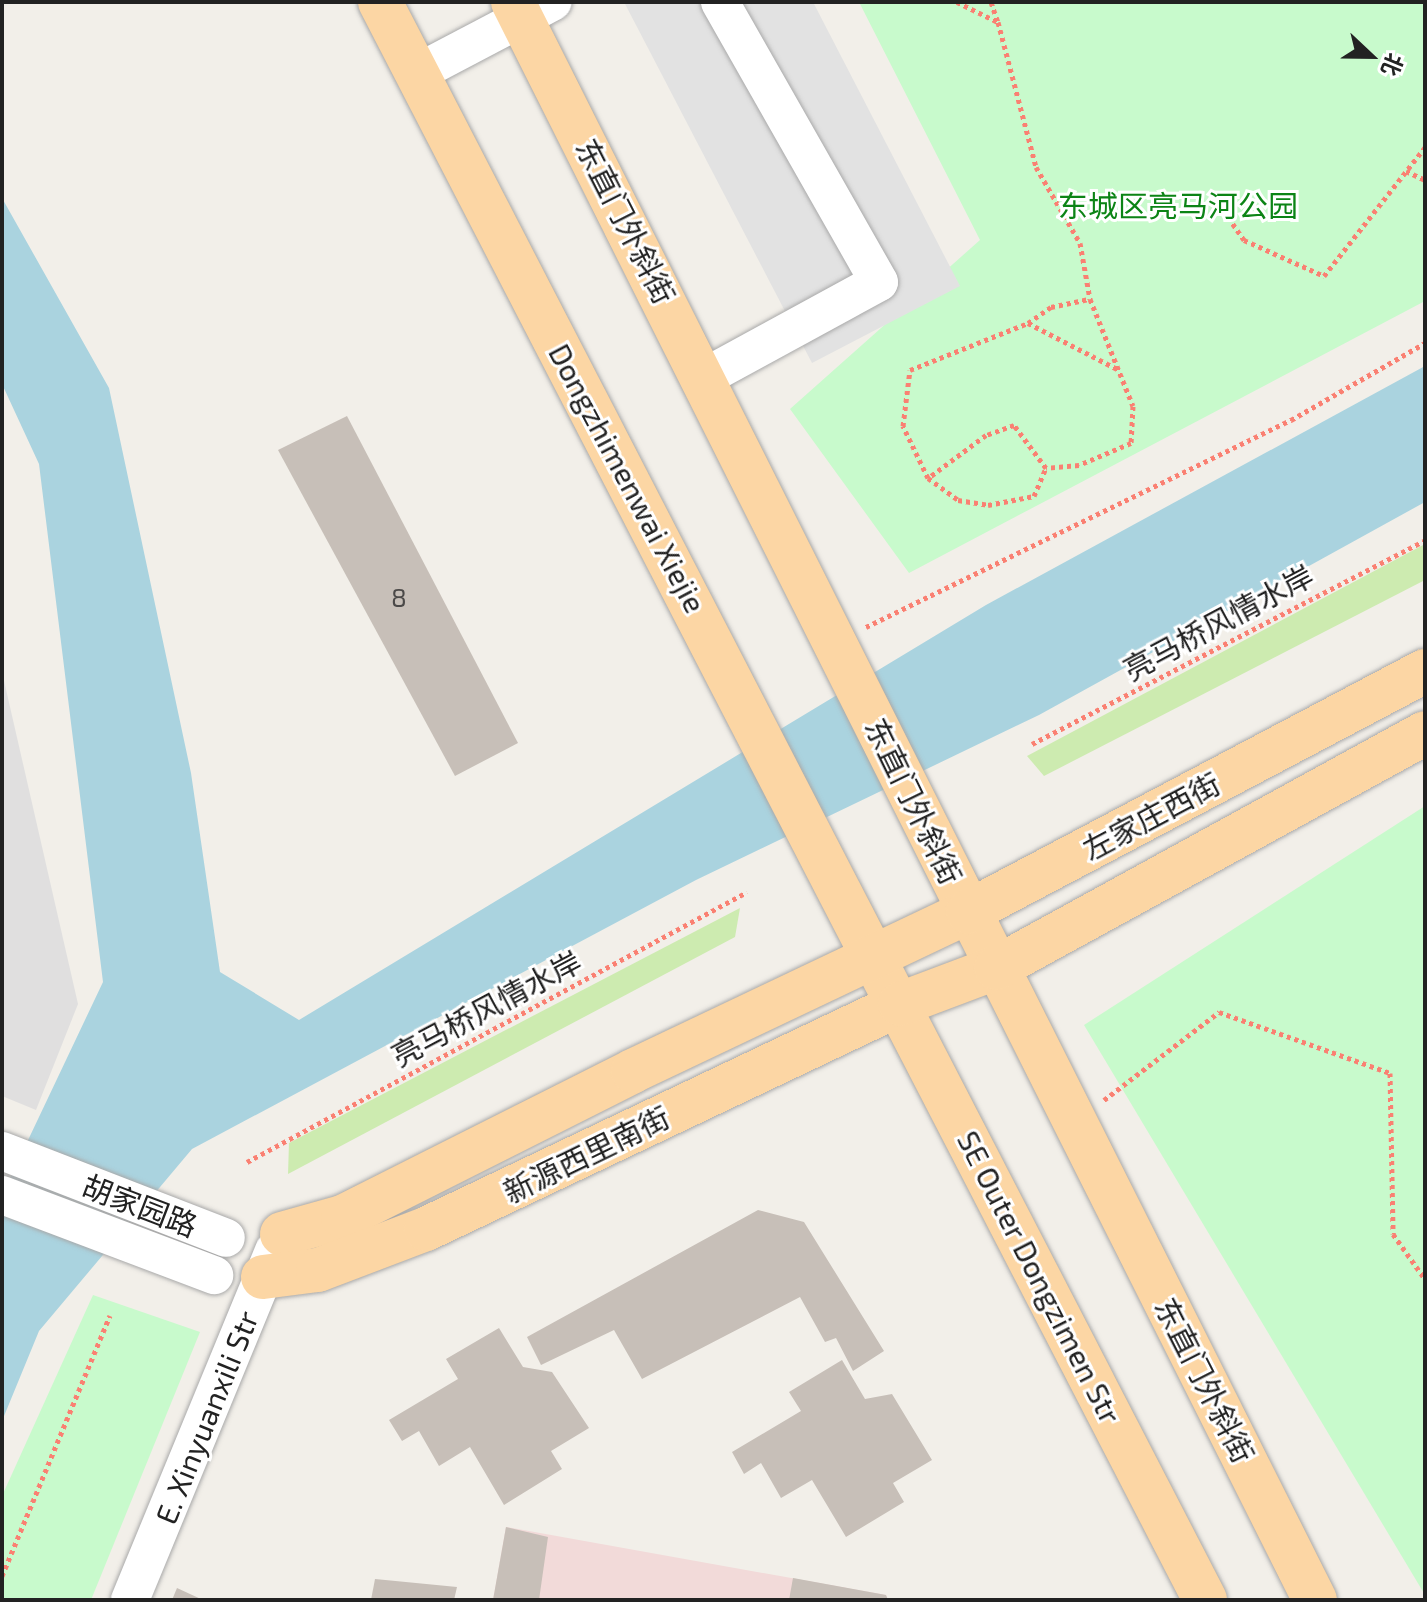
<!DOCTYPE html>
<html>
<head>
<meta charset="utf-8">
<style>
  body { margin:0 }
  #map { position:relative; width:1427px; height:1602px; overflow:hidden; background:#f2efe9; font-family:"Exo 2","Noto Sans SC",sans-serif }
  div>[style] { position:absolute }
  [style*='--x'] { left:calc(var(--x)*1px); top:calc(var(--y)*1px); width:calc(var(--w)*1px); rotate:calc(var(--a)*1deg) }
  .residential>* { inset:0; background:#e0dfdf }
  .commercial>* { inset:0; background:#f2dad9 }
  .grass>* { inset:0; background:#cdebb0 }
  .park>* { inset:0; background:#c8facc }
  .parking>* { inset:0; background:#e2e2e2 }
  .water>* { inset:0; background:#aad3df }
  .building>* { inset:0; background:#c7bfb8 }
  .path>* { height:5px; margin-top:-2.5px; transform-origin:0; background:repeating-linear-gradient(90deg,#fa8072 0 4px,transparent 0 8px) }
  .roads { filter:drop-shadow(0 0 2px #a9a9a9) drop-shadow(0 0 2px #a9a9a9) }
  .minor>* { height:38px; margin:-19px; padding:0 19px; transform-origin:19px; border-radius:19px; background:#fff }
  .major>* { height:44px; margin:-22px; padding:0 22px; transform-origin:22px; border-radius:22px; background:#fcd6a4 }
  .bridges { filter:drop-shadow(0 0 2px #a9a9a9) drop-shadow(0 0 2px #a9a9a9) }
  .minor-bridge>* { height:38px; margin:-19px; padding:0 19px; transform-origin:19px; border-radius:19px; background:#fff }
  span { translate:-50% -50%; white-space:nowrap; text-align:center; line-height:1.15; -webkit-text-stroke:6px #fff; paint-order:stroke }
  .number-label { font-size:26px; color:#4b4948 }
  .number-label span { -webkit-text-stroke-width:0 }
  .park-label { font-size:30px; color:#0c8416 }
  .street-label { font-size:30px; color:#222 }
  .frame { position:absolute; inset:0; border:4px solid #222; pointer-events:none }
  .north { position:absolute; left:1331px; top:16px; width:80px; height:80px; -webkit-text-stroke:6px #fff; paint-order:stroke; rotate:112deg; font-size:22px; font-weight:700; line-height:32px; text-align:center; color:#222 }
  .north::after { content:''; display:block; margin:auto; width:28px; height:36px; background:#222; clip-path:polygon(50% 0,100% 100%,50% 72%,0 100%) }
</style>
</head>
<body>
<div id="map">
  <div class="residential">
    <div style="clip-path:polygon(2px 672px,78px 1004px,36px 1110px,2px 1096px)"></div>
  </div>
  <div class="commercial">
    <div style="clip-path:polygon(506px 1527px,886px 1595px,888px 1600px,493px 1600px)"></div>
  </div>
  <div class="grass">
    <div style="clip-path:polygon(1425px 544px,1425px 580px,1044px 776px,1027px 756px)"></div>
    <div style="clip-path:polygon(740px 908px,735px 937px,288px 1174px,289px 1143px)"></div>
  </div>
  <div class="park">
    <div style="clip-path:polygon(859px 2px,1425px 2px,1425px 301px,909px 573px,790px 409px,980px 240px)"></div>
    <div style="clip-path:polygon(1425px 806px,1425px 1595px,1084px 1025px)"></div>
    <div style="clip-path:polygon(93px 1295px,200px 1332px,91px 1600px,2px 1600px,2px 1496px)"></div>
  </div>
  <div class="parking">
    <div style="clip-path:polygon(624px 2px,813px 2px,960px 286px,812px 363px)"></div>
  </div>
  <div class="water">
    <div style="clip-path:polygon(2px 198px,109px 388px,191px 773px,220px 972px,299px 1020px,986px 605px,1425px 366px,1425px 502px,1039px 715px,696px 880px,192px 1149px,39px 1331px,2px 1421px,2px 1195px,103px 982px,39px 464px,2px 384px)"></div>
  </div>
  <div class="building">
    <div style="clip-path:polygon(347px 416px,518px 743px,455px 776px,278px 450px)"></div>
    <div style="clip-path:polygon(758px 1210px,804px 1222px,884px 1351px,853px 1371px,836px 1338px,825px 1342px,800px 1297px,642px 1379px,614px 1330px,541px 1365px,527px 1337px)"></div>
    <div style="clip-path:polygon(499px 1328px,523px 1367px,552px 1372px,589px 1428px,551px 1451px,562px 1469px,504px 1505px,470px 1447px,439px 1466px,419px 1431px,402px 1441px,389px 1420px,458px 1379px,446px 1359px)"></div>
    <div style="clip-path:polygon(842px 1360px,865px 1399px,892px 1394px,932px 1460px,893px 1483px,904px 1502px,846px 1537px,812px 1480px,781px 1498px,761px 1463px,744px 1474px,732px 1452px,801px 1411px,789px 1392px)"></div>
    <div style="clip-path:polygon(506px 1527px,548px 1537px,539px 1600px,493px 1600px)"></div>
    <div style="clip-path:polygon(793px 1578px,886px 1595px,888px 1600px,789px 1600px)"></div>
    <div style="clip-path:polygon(375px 1579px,457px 1587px,454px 1600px,371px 1600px)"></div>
    <div style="clip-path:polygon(177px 1588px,203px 1600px,172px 1600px)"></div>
  </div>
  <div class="path">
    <div style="--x:957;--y:2;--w:46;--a:26"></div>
    <div style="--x:998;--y:22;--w:150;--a:75.3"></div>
    <div style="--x:1036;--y:167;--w:88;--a:59.9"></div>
    <div style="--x:1080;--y:243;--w:57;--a:79.9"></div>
    <div style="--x:1090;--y:299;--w:115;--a:68.1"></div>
    <div style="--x:1133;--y:406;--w:37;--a:93"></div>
    <div style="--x:1131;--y:443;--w:56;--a:157.1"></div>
    <div style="--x:1079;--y:465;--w:33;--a:175"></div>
    <div style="--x:1046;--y:468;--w:54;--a:-126.7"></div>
    <div style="--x:1014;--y:425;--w:30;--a:160"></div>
    <div style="--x:986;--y:435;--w:72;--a:143.4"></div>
    <div style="--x:928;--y:478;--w:58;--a:-115.7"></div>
    <div style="--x:903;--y:426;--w:56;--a:-82.9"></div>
    <div style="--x:910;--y:370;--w:127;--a:-21.7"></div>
    <div style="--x:1028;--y:323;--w:28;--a:-35"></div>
    <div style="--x:1051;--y:307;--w:40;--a:-12"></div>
    <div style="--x:991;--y:2;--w:21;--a:71"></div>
    <div style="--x:1406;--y:171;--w:21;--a:25"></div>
    <div style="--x:1219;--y:204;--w:44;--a:55.2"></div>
    <div style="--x:1244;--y:240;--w:88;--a:24.2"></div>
    <div style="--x:1324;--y:276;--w:164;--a:-51.9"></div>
    <div style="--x:1028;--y:323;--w:102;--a:27.3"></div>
    <div style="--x:928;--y:478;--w:37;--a:36"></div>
    <div style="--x:958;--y:500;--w:30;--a:9"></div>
    <div style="--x:988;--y:505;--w:47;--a:-11.1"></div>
    <div style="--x:1034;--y:496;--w:30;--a:-67"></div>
    <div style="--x:866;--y:627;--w:473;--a:-26"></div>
    <div style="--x:1291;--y:420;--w:155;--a:-29.9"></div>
    <div style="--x:1032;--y:744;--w:443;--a:-27.4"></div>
    <div style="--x:1104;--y:1100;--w:145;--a:-37.4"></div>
    <div style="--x:1219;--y:1012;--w:182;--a:19.6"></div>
    <div style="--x:1390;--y:1073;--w:161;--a:88.9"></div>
    <div style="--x:1393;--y:1234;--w:55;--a:54.6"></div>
    <div style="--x:247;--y:1162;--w:568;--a:-28.37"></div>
    <div style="--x:2;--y:1576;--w:282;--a:-67.5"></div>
  </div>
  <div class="roads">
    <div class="minor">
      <div style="--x:417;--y:73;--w:153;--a:-27.7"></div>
      <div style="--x:705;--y:377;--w:198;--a:-28.6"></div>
      <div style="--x:879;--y:282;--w:322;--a:-119.6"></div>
      <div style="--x:130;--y:1600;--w:378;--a:-67.6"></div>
    </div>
    <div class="major">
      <div style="--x:380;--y:2;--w:1798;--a:62.69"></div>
      <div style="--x:513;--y:2;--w:1788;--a:63.35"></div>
      <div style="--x:282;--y:1234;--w:63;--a:-15.6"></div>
      <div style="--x:343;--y:1217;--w:325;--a:-26.7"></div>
      <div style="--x:633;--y:1071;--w:371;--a:-25.4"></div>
      <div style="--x:968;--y:912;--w:517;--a:-27.81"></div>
      <div style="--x:263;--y:1277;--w:55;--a:-7.3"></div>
      <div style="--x:318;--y:1270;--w:116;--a:-20.8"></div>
      <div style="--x:426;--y:1229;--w:525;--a:-25.39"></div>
      <div style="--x:900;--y:1004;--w:103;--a:-20.6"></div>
      <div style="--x:996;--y:968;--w:489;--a:-28.7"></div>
    </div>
  </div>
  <div class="bridges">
    <div class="minor-bridge">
      <div style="--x:2;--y:1151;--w:240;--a:21.2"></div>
      <div style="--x:2;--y:1195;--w:227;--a:20.7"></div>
    </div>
  </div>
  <div class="number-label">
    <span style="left:399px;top:597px">8</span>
  </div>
  <div class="park-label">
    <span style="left:1178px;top:205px">东城区亮马河公园</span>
  </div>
  <div class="street-label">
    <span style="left:626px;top:221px;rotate:63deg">东直门外斜街</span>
    <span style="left:628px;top:478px;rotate:62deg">Dongzhimenwai Xiejie</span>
    <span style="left:1218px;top:622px;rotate:-28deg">亮马桥风情水岸</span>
    <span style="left:914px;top:801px;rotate:64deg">东直门外斜街</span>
    <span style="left:1151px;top:816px;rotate:-28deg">左家庄西街</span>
    <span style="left:486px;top:1008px;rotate:-28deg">亮马桥风情水岸</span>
    <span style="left:586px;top:1154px;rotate:-26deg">新源西里南街</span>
    <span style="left:140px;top:1205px;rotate:21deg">胡家园路</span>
    <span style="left:1040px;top:1277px;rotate:63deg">SE Outer Dongzimen Str</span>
    <span style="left:1205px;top:1380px;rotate:63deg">东直门外斜街</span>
    <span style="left:206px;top:1417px;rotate:-68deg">E. Xinyuanxili Str</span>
  </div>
  <div class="frame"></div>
  <div class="north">北</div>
</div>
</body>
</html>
